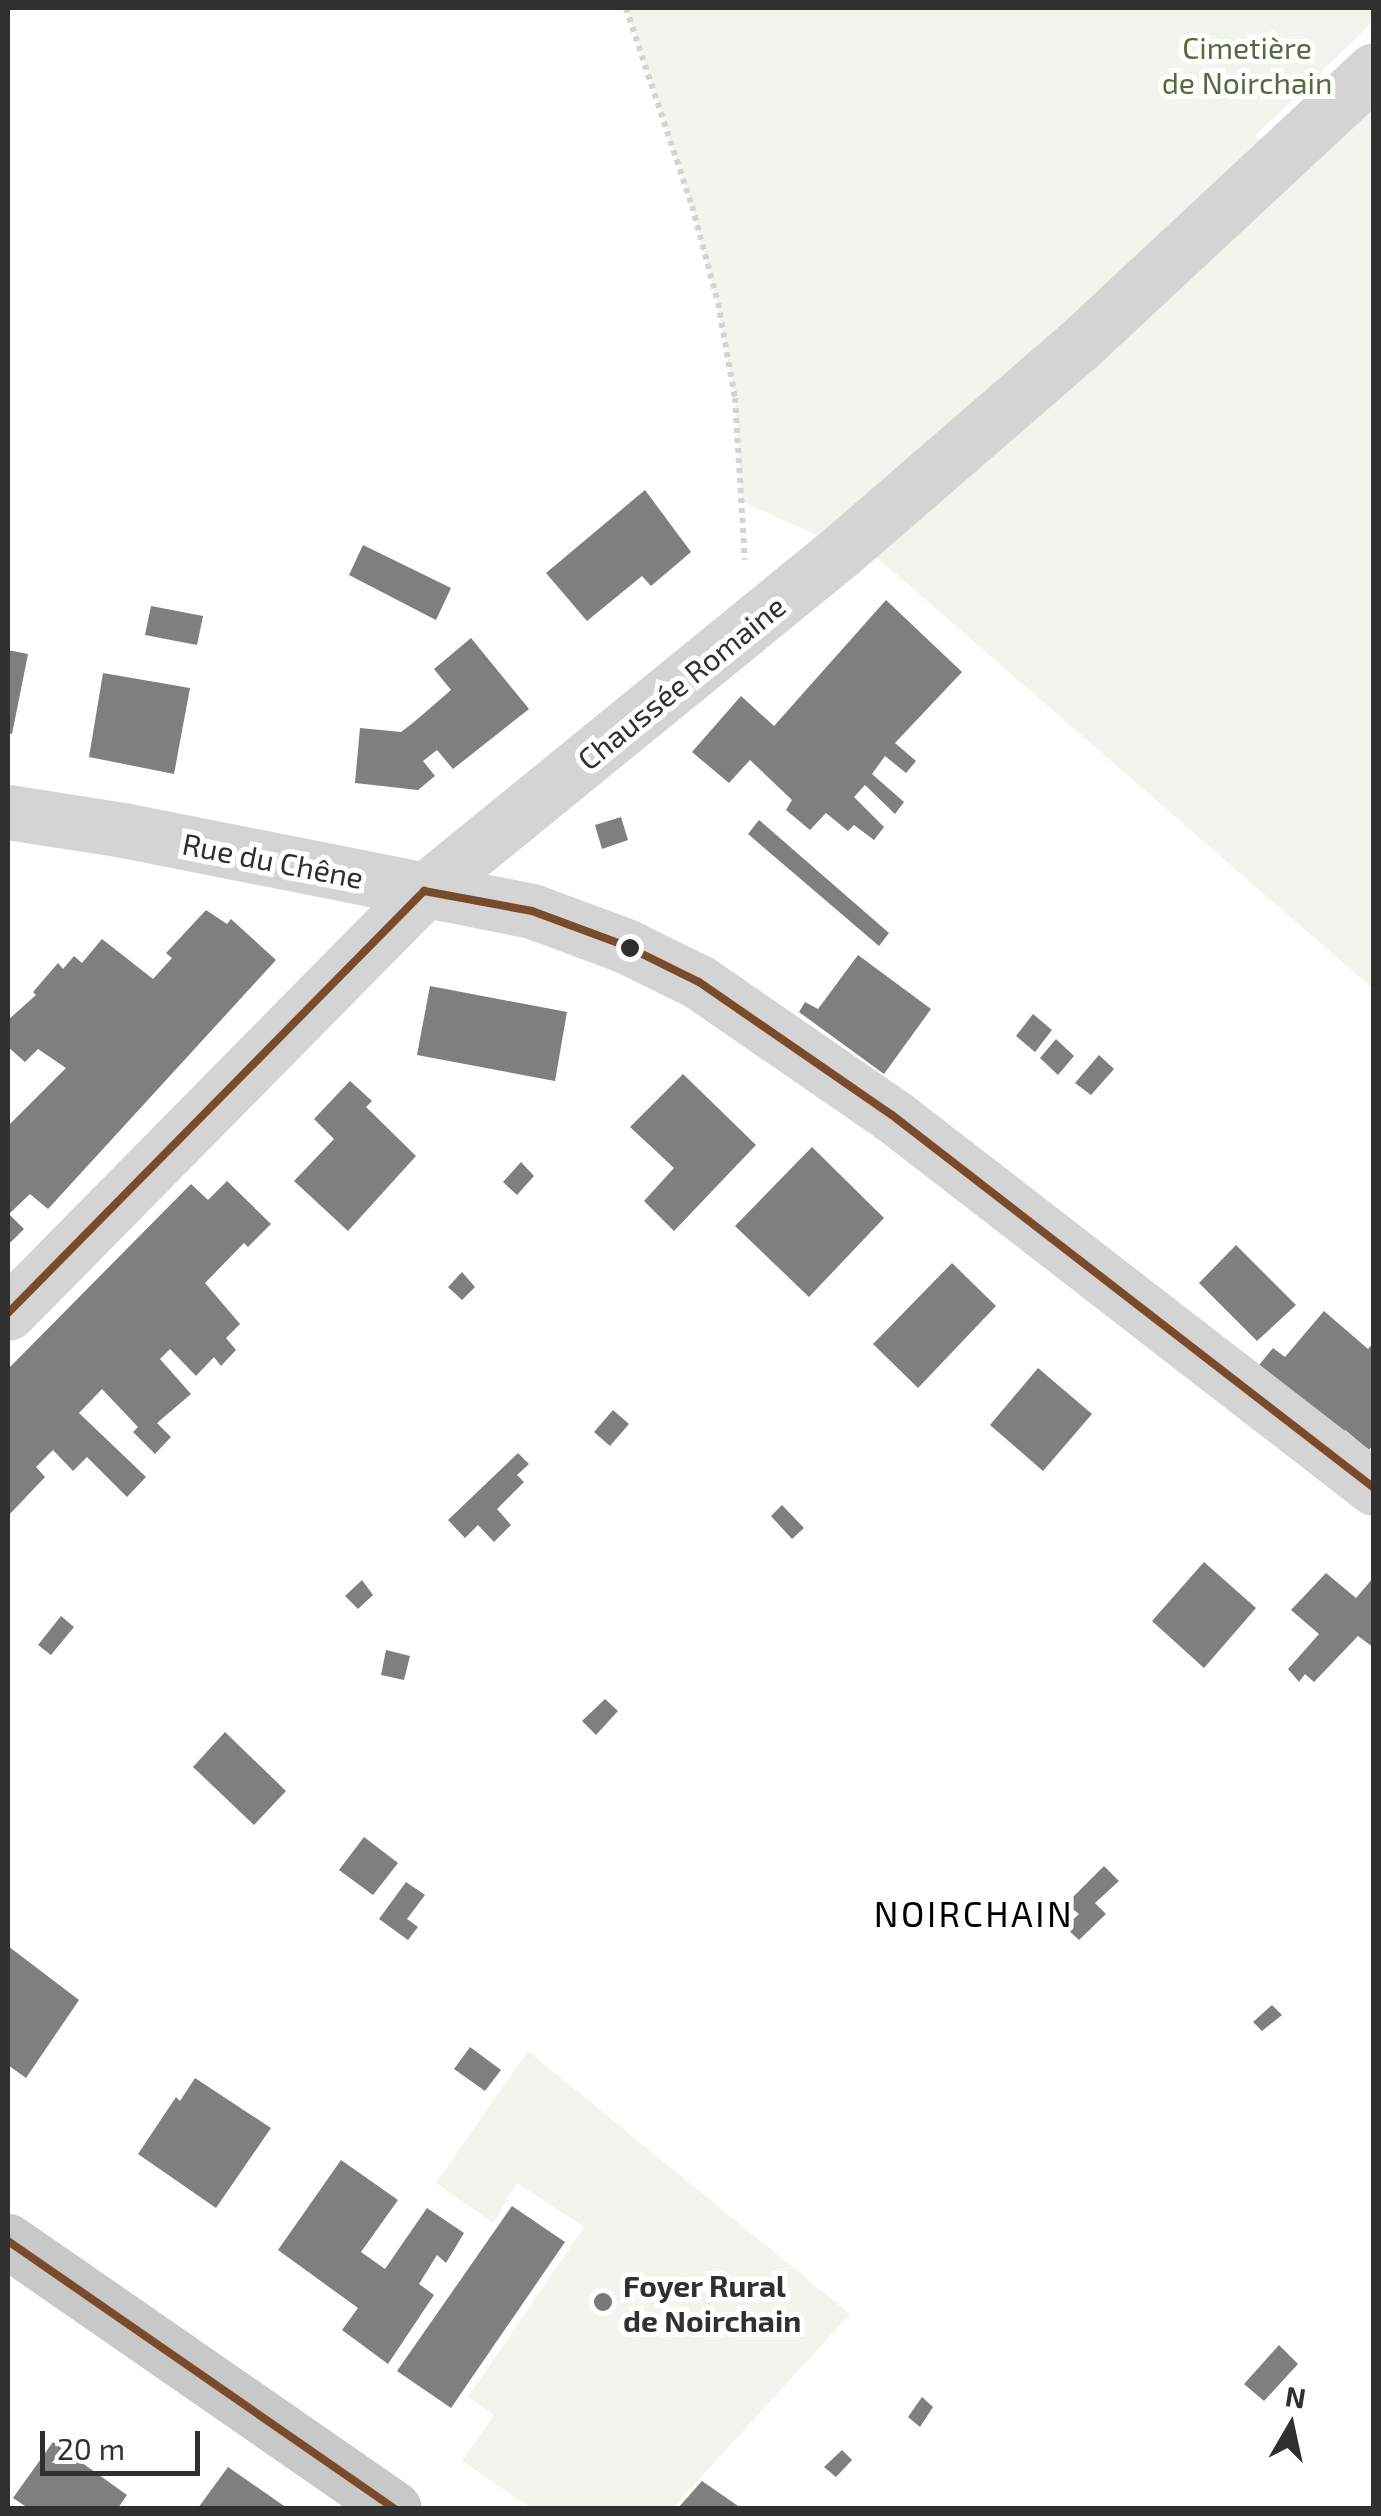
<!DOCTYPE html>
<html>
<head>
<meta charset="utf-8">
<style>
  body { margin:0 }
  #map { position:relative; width:1381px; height:2516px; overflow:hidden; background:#fff; font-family:"Exo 2",sans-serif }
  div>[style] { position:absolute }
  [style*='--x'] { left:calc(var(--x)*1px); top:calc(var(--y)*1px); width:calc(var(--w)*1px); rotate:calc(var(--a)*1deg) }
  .green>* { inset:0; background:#f2f5ed }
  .building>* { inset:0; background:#7f7f7f }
  .path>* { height:6px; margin-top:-3px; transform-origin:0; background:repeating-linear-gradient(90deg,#d4d4d4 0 5px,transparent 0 10px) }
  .minor>* { height:55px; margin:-27.5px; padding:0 27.5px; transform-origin:27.5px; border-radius:27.5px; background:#d4d4d4 }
  .major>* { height:55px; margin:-27.5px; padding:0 27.5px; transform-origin:27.5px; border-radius:27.5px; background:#c8c8c8 }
  .bus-1>* { height:8px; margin:-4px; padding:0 4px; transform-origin:4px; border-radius:4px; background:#7a4b2a }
  .dots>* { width:28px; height:28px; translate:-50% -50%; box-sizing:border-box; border:5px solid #fff; border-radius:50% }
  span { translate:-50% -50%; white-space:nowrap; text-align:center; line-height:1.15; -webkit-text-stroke:10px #fff; paint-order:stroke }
  .park-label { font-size:30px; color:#556a3f }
  .street-label { font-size:30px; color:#303030 }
  .poi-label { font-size:30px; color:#303030; font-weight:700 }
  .left { translate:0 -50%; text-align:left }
  .quarter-label { font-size:35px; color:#000; letter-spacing:2.5px }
  .frame { position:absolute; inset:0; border:10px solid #303030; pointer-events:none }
  .north { position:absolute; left:1241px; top:2376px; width:100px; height:100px; -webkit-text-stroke:8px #fff; paint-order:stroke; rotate:9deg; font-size:28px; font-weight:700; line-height:40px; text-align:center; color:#303030 }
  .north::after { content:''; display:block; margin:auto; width:35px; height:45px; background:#303030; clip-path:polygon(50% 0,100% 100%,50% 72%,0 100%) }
  .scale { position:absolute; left:40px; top:2431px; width:160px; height:45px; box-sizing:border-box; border:5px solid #303030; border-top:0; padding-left:12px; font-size:30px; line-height:35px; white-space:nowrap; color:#303030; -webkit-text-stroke:8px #fff; paint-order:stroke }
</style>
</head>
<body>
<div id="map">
  <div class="green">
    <div style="clip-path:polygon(626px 8px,1373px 8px,1374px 21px,1255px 136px,1282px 154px,818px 536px,741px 501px,735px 398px,717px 303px,692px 206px)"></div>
    <div style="clip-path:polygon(1373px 104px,1373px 989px,873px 554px)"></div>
    <div style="clip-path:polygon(528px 2051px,850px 2314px,673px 2508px,531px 2508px,462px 2461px,494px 2415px,468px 2397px,584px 2227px,517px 2183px,493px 2223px,436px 2183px)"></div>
  </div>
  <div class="building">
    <div style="clip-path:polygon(645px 490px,691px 552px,651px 586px,642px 576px,587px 621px,546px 573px)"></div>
    <div style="clip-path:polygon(363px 545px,451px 588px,436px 620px,349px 575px)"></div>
    <div style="clip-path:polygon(886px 600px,962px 672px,895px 743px,916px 761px,906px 773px,885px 756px,872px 774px,904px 802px,895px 814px,865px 785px,854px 797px,884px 827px,874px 840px,854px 825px,848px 831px,826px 813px,810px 830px,786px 810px,792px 800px,750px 760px,729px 783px,692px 752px,741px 696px,774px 726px)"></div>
    <div style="clip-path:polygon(151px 606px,203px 616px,197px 645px,145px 635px)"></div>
    <div style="clip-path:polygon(471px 638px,529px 709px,453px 769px,437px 750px,423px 761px,435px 776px,418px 790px,355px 783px,360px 728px,401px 732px,414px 722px,451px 690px,434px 669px)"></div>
    <div style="clip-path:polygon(8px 650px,28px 654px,12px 734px,8px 733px)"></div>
    <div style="clip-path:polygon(103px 673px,190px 688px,174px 774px,89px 757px)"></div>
    <div style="clip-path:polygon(621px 817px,628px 840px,602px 849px,595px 825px)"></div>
    <div style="clip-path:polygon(759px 820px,889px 933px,879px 946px,748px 834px)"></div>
    <div style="clip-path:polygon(206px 910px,227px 924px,231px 919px,276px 960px,48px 1209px,30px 1194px,9px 1214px,24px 1229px,8px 1245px,8px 1126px,66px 1068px,38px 1049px,25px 1062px,8px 1047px,8px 1020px,36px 995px,33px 992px,58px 963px,63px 969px,74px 956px,82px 963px,102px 939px,153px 979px,172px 958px,166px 953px)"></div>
    <div style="clip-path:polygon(858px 955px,931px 1009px,884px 1074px,799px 1012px,805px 1002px,818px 1009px)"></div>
    <div style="clip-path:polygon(430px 986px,567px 1012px,555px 1081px,417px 1055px)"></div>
    <div style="clip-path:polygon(1033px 1014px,1052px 1030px,1035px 1052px,1016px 1036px)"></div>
    <div style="clip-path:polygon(1056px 1039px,1074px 1056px,1058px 1075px,1040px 1058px)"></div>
    <div style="clip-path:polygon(1099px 1055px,1114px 1069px,1091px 1095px,1075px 1083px)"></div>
    <div style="clip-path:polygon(683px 1074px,756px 1145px,674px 1231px,644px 1201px,674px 1168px,630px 1127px)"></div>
    <div style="clip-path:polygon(350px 1081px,372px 1101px,366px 1107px,416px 1156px,348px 1231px,294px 1181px,334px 1139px,314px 1119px)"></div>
    <div style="clip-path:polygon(812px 1147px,884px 1218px,809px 1297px,735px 1226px)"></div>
    <div style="clip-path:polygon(521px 1162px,534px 1176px,517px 1195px,503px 1182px)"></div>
    <div style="clip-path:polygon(227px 1181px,271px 1224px,248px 1247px,244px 1243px,205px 1283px,240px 1324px,226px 1338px,236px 1350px,221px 1366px,214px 1357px,196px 1376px,170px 1349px,160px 1359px,191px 1394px,157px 1423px,171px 1437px,155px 1454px,133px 1432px,138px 1427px,102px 1389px,79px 1413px,146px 1477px,127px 1497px,87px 1457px,73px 1471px,53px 1450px,36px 1467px,45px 1477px,8px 1516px,8px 1369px,191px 1184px,208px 1200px)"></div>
    <div style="clip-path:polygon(1236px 1245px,1296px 1305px,1257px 1341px,1199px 1283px)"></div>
    <div style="clip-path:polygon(952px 1263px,996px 1306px,918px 1388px,873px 1344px)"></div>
    <div style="clip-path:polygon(462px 1272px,475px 1287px,462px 1300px,448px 1287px)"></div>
    <div style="clip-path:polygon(1324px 1311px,1368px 1349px,1374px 1342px,1374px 1444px,1369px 1450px,1345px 1430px,1339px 1437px,1259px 1365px,1273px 1348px,1285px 1357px)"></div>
    <div style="clip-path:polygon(1038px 1368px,1092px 1414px,1043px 1471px,990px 1425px)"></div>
    <div style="clip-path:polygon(613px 1410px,629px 1424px,610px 1446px,594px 1432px)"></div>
    <div style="clip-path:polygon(518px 1453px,529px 1464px,517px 1475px,524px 1482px,497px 1509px,511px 1525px,494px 1542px,478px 1525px,465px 1538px,448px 1520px)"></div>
    <div style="clip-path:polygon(782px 1505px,804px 1528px,792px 1539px,771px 1516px)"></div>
    <div style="clip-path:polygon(1204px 1562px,1256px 1608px,1204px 1668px,1152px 1621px)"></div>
    <div style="clip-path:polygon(1326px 1573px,1356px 1598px,1374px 1577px,1374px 1648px,1358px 1636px,1314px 1682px,1305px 1674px,1299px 1682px,1288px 1669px,1319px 1634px,1291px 1610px)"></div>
    <div style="clip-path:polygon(362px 1580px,373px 1595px,358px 1609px,345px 1596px)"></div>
    <div style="clip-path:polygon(61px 1616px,74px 1627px,51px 1655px,38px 1645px)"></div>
    <div style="clip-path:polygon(386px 1650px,410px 1656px,404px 1680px,381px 1675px)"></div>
    <div style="clip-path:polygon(605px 1699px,618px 1711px,596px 1735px,582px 1721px)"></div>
    <div style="clip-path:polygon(225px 1732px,286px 1791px,254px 1825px,193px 1767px)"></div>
    <div style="clip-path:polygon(364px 1837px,398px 1863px,373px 1895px,339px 1870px)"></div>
    <div style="clip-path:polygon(1104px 1866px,1119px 1881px,1095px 1903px,1106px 1914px,1079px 1940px,1065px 1927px,1079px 1914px,1066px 1904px)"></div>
    <div style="clip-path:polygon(406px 1882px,425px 1895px,407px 1919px,418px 1927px,408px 1940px,379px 1919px)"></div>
    <div style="clip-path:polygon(8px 1946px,79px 2000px,26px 2078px,8px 2065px)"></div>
    <div style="clip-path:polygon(1272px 2005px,1282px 2015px,1262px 2031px,1253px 2022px)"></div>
    <div style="clip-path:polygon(470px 2047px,501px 2070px,485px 2091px,454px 2069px)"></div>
    <div style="clip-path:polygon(195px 2078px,271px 2128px,216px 2208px,138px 2154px,176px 2097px,180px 2101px)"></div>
    <div style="clip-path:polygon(341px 2160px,398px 2200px,361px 2252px,385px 2269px,427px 2208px,464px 2233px,446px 2263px,437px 2255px,419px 2284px,434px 2295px,388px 2364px,342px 2330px,358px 2308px,278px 2250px)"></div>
    <div style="clip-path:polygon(512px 2206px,565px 2242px,451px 2408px,397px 2371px)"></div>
    <div style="clip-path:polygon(1279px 2345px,1298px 2364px,1264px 2401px,1244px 2384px)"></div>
    <div style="clip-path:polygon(922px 2397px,933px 2407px,920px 2427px,908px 2417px)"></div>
    <div style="clip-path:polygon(53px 2442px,127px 2495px,118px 2508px,28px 2508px,13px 2498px)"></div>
    <div style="clip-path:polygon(842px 2450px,852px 2460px,836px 2477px,824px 2467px)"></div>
    <div style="clip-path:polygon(228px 2467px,287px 2508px,198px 2508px)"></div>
    <div style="clip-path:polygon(702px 2481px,741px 2508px,678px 2508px)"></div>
  </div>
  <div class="path">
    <div style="--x:626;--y:8;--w:209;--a:71.6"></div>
    <div style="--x:692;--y:206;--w:100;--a:75"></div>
    <div style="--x:718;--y:303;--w:97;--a:79.9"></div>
    <div style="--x:735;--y:398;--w:162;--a:86.5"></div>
  </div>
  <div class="minor">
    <div style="--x:8;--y:812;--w:116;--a:8.9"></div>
    <div style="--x:123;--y:830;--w:417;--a:11.2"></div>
    <div style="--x:532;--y:911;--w:100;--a:20.4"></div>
    <div style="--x:626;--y:946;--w:81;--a:26.3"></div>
    <div style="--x:699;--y:982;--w:234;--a:34.6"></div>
    <div style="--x:892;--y:1115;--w:609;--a:37.73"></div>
    <div style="--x:8;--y:1313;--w:593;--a:-45.41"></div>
    <div style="--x:424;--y:891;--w:538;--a:-39.19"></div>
    <div style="--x:841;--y:551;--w:315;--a:-40.9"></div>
    <div style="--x:1079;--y:345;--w:403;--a:-43"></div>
  </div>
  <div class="major">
    <div style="--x:8;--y:2241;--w:469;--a:34.7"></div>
  </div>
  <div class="bus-1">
    <div style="--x:424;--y:891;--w:110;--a:10.5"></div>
    <div style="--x:532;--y:911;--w:100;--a:20.4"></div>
    <div style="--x:626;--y:946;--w:81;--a:26.3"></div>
    <div style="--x:699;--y:982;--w:234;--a:34.6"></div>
    <div style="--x:892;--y:1115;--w:609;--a:37.73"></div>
    <div style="--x:8;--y:1313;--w:593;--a:-45.41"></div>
    <div style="--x:8;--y:2241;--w:469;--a:34.7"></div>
  </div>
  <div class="dots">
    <div style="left:630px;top:948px;background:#303030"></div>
    <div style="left:603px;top:2302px;background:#787878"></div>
  </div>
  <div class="park-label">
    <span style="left:1247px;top:64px">Cimetière<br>de Noirchain</span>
  </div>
  <div class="street-label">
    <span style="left:681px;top:682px;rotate:-39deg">Chaussée Romaine</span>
    <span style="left:273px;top:860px;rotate:11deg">Rue du Chêne</span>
  </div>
  <div class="poi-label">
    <span class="left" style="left:623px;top:2302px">Foyer Rural<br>de Noirchain</span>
  </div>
  <div class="quarter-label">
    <span style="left:974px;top:1913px">NOIRCHAIN</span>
  </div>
  <div class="frame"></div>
  <div class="north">N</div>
  <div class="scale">20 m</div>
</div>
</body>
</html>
